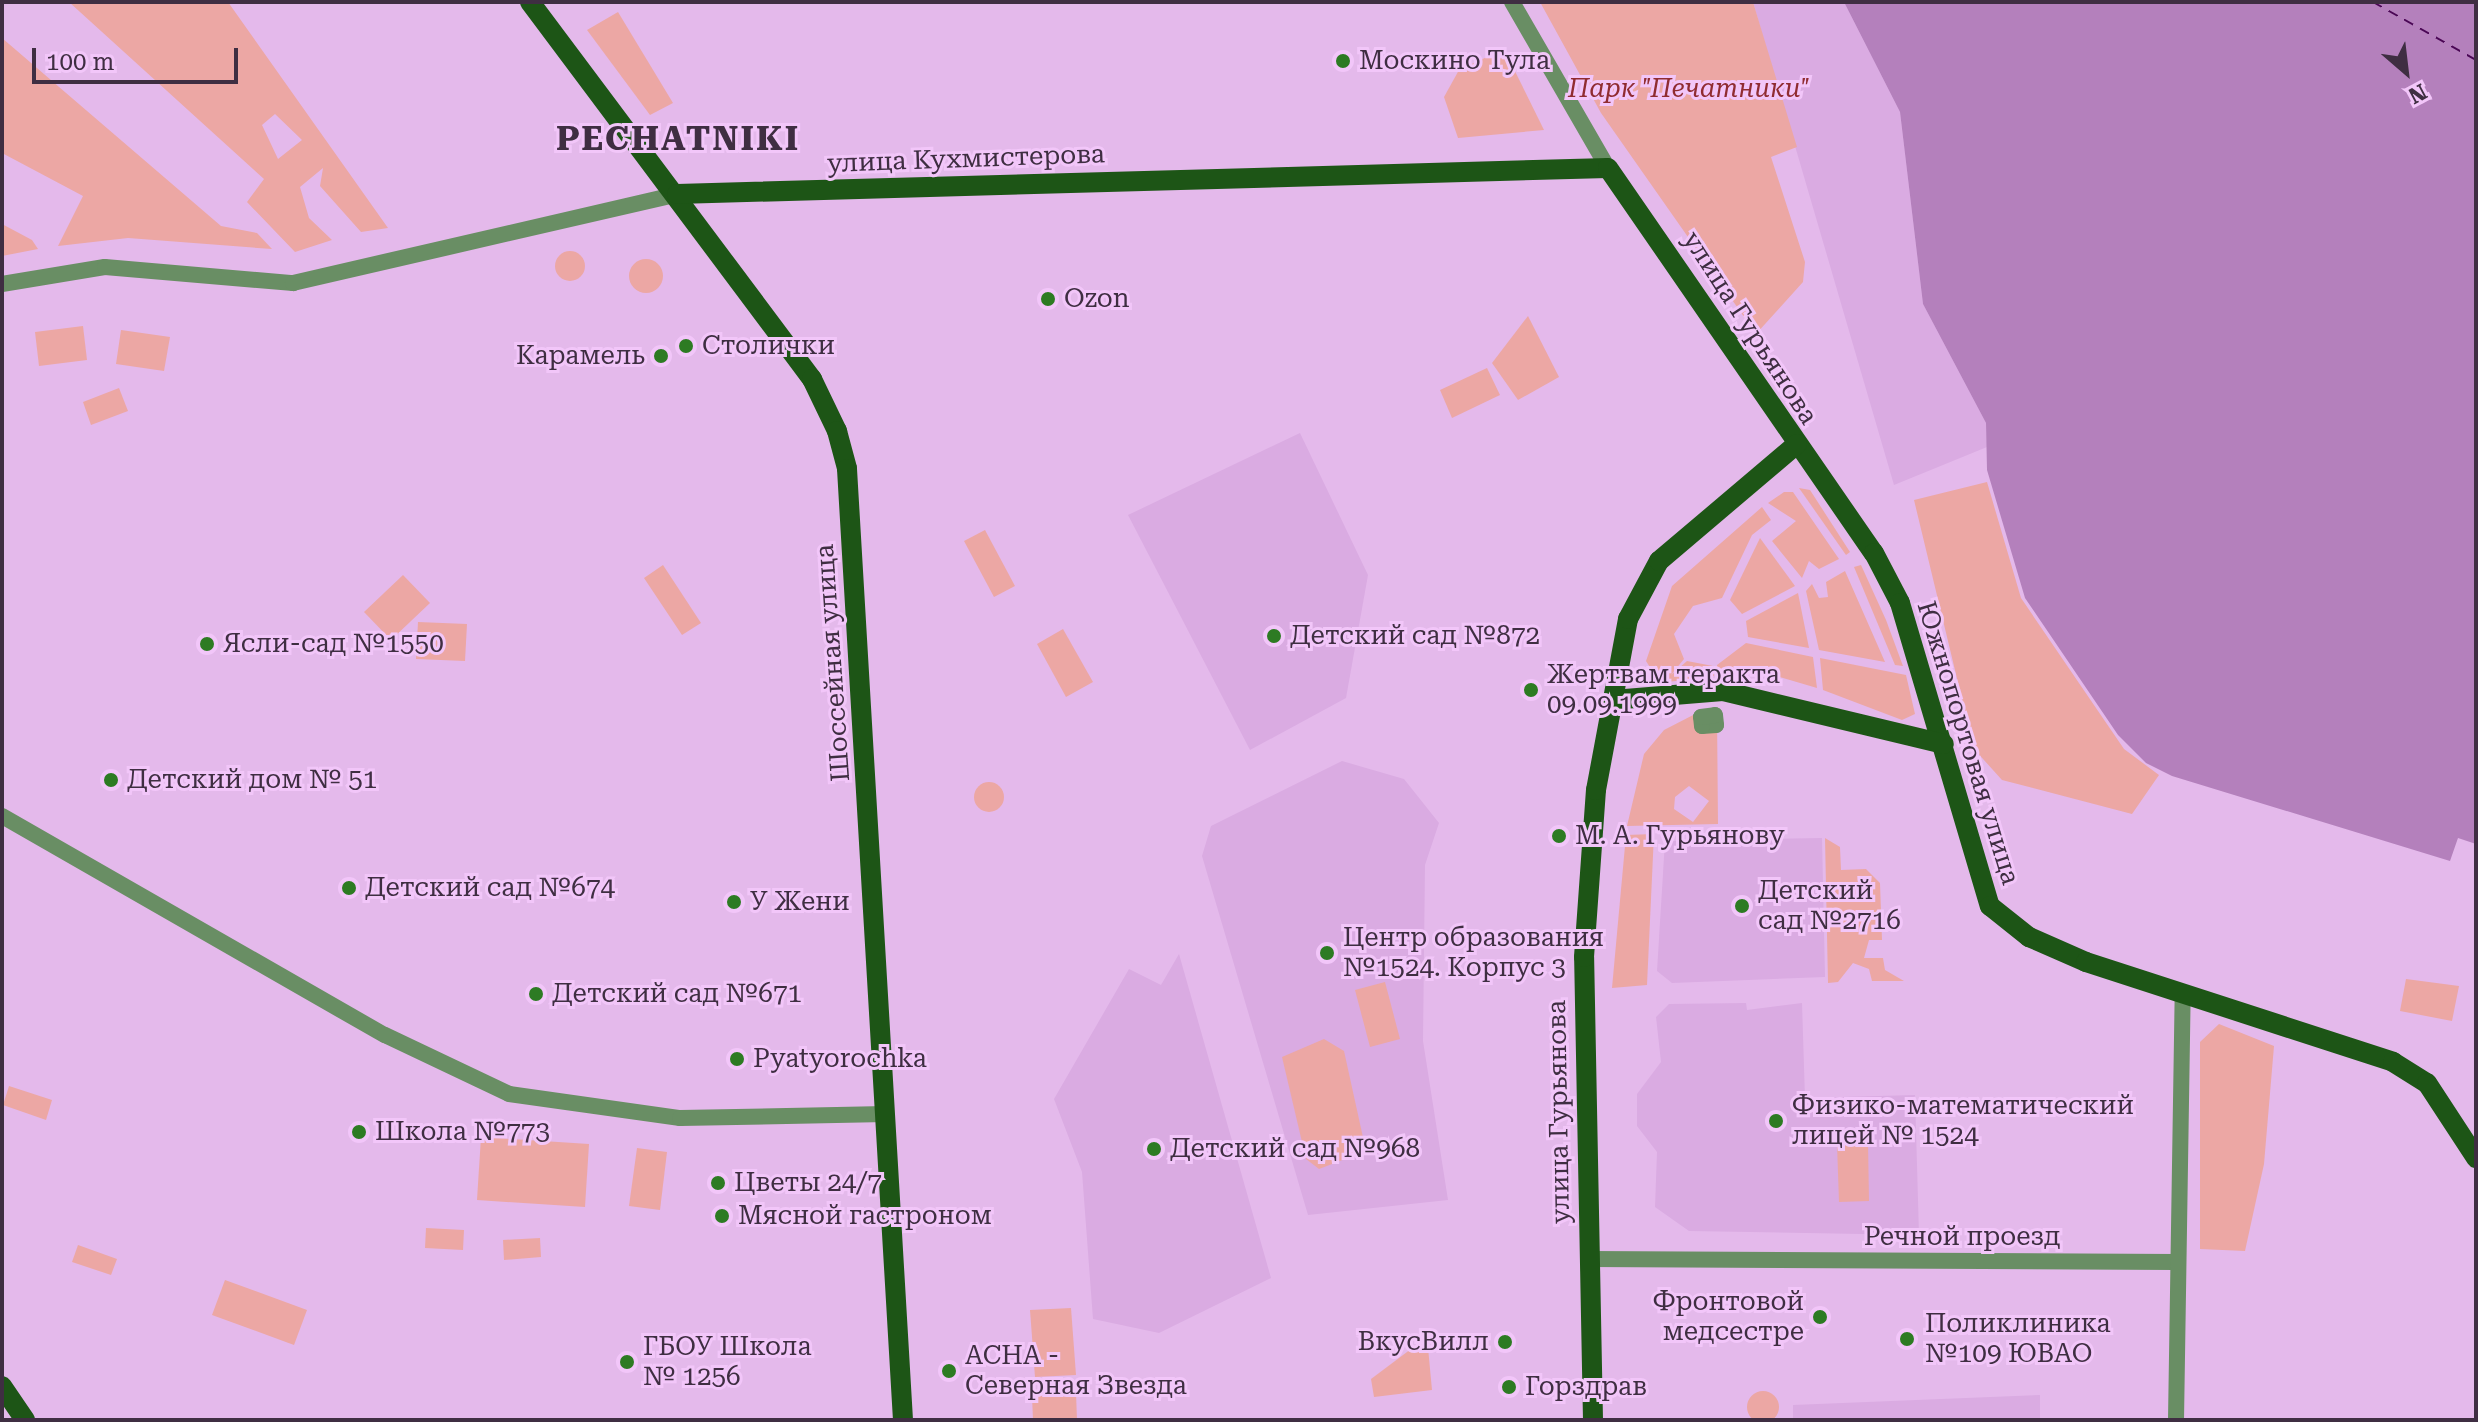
<!DOCTYPE html>
<html>
<head>
<meta charset="utf-8">
<style>
  body { margin:0 }
  #map { position:relative; width:2478px; height:1422px; overflow:hidden; background:#e4b9eb; font-family:"Roboto Serif",serif }
  div>[style] { position:absolute }
  [style*='--x'] { left:calc(var(--x)*1px); top:calc(var(--y)*1px); width:calc(var(--w)*1px); rotate:calc(var(--a)*1deg) }
  .built>* { inset:0; background:#daabe2 }
  .green>* { inset:0; background:#eca7a4 }
  .round { border-radius:50% }
  .water>* { inset:0; background:#b480bc }
  .ferry>* { height:2px; margin-top:-1px; transform-origin:0; background:repeating-linear-gradient(90deg,#4a0755 0 10px,transparent 0 18px) }
  .minor>* { height:16px; margin:-8px; padding:0 8px; transform-origin:8px; border-radius:8px; background:#698e64 }
  .major>* { height:20px; margin:-10px; padding:0 10px; transform-origin:10px; border-radius:10px; background:#1d5516 }
  .dots>* { width:22px; height:22px; translate:-50% -50%; box-sizing:border-box; border:4px solid #f2c6f9; border-radius:50% }
  span { translate:-50% -50%; white-space:nowrap; text-align:center; line-height:1.15; -webkit-text-stroke:6px #f2c6f9; paint-order:stroke }
  .poi-label { font-size:26px; color:#3f2e42 }
  .left { translate:0 -50%; text-align:left }
  .right { translate:-100% -50%; text-align:right }
  .park-label { font-size:26px; color:#902c31; font-style:italic }
  .street-label { font-size:26px; color:#3f2e42 }
  .district-label { font-size:34px; color:#3f2e42; font-weight:700; letter-spacing:2px }
  .frame { position:absolute; inset:0; border:4px solid #3f2e42; pointer-events:none }
  .north { position:absolute; left:2366px; top:32px; width:80px; height:80px; -webkit-text-stroke:6px #f2c6f9; paint-order:stroke; rotate:152deg; font-size:22px; font-weight:700; line-height:32px; text-align:center; color:#3f2e42 }
  .north::after { content:''; display:block; margin:auto; width:28px; height:36px; background:#3f2e42; clip-path:polygon(50% 0,100% 100%,50% 72%,0 100%) }
  .scale { position:absolute; left:32px; top:48px; width:206px; height:36px; box-sizing:border-box; border:4px solid #3f2e42; border-top:0; padding-left:10px; font-size:24px; line-height:28px; white-space:nowrap; color:#3f2e42; -webkit-text-stroke:6px #f2c6f9; paint-order:stroke }
</style>
</head>
<body>
<div id="map">
  <div class="built">
    <div style="clip-path:polygon(1753px 2px,1844px 2px,1900px 112px,1923px 304px,1986px 423px,1987px 447px,1894px 485px)"></div>
    <div style="clip-path:polygon(1300px 433px,1368px 575px,1346px 698px,1250px 750px,1128px 515px)"></div>
    <div style="clip-path:polygon(1342px 761px,1404px 779px,1439px 823px,1425px 865px,1423px 1041px,1448px 1200px,1308px 1215px,1202px 856px,1211px 826px)"></div>
    <div style="clip-path:polygon(1822px 838px,1825px 977px,1672px 983px,1657px 971px,1665px 841px)"></div>
    <div style="clip-path:polygon(1179px 954px,1271px 1278px,1159px 1333px,1093px 1319px,1082px 1172px,1054px 1099px,1129px 969px,1161px 985px)"></div>
    <div style="clip-path:polygon(1746px 1003px,1747px 1010px,1802px 1003px,1805px 1098px,1915px 1095px,1919px 1235px,1689px 1231px,1655px 1207px,1657px 1152px,1637px 1126px,1637px 1094px,1661px 1062px,1656px 1017px,1669px 1004px)"></div>
    <div style="clip-path:polygon(2040px 1395px,2040px 1420px,1793px 1420px,1793px 1405px)"></div>
  </div>
  <div class="green">
    <div style="clip-path:polygon(evenodd,69px 2px,228px 2px,388px 228px,361px 232px,320px 186px,323px 168px,300px 187px,309px 218px,332px 240px,295px 252px,247px 202px,264px 179px,69px 2px,275px 114px,302px 140px,278px 159px,262px 125px,275px 114px)"></div>
    <div style="clip-path:polygon(1540px 2px,1753px 2px,1797px 147px,1771px 157px,1805px 262px,1803px 282px,1756px 334px,1601px 113px)"></div>
    <div style="clip-path:polygon(618px 12px,673px 103px,650px 115px,587px 30px)"></div>
    <div style="clip-path:polygon(2px 38px,221px 226px,257px 233px,272px 249px,128px 238px,58px 246px,83px 196px,2px 153px)"></div>
    <div style="clip-path:polygon(1504px 49px,1544px 130px,1458px 138px,1444px 97px,1459px 70px)"></div>
    <div style="clip-path:polygon(2px 224px,32px 240px,38px 249px,2px 256px)"></div>
    <div class="round" style="left:555px;top:251px;width:30px;height:30px"></div>
    <div class="round" style="left:629px;top:259px;width:34px;height:34px"></div>
    <div style="clip-path:polygon(1528px 316px,1559px 377px,1518px 400px,1492px 363px)"></div>
    <div style="clip-path:polygon(83px 326px,87px 360px,39px 366px,35px 332px)"></div>
    <div style="clip-path:polygon(121px 330px,170px 337px,164px 371px,116px 364px)"></div>
    <div style="clip-path:polygon(1487px 368px,1500px 395px,1452px 418px,1440px 390px)"></div>
    <div style="clip-path:polygon(119px 388px,128px 411px,91px 425px,83px 402px)"></div>
    <div style="clip-path:polygon(1987px 482px,2021px 598px,2124px 749px,2159px 775px,2132px 814px,2002px 780px,1974px 749px,1914px 500px)"></div>
    <div style="clip-path:polygon(1799px 488px,1810px 490px,1850px 552px,1846px 555px)"></div>
    <div style="clip-path:polygon(1784px 492px,1793px 492px,1839px 559px,1819px 569px,1809px 561px,1802px 578px,1772px 541px,1796px 521px,1768px 503px)"></div>
    <div style="clip-path:polygon(1762px 507px,1771px 520px,1752px 535px,1722px 598px,1693px 606px,1674px 634px,1684px 659px,1671px 675px,1687px 661px,1713px 666px,1714px 676px,1660px 683px,1646px 661px,1672px 586px)"></div>
    <div style="clip-path:polygon(985px 530px,1015px 586px,994px 597px,964px 541px)"></div>
    <div style="clip-path:polygon(1760px 538px,1795px 586px,1742px 614px,1730px 600px)"></div>
    <div style="clip-path:polygon(663px 565px,701px 623px,682px 635px,644px 578px)"></div>
    <div style="clip-path:polygon(1861px 565px,1886px 620px,1903px 666px,1895px 665px,1854px 567px)"></div>
    <div style="clip-path:polygon(1845px 571px,1885px 662px,1819px 650px,1806px 591px,1812px 584px,1819px 598px,1828px 597px,1826px 582px)"></div>
    <div style="clip-path:polygon(403px 575px,430px 603px,391px 640px,364px 612px)"></div>
    <div style="clip-path:polygon(1798px 593px,1809px 648px,1748px 637px,1746px 621px)"></div>
    <div style="clip-path:polygon(418px 622px,467px 624px,465px 661px,416px 659px)"></div>
    <div style="clip-path:polygon(1063px 629px,1093px 682px,1066px 697px,1037px 644px)"></div>
    <div style="clip-path:polygon(1746px 643px,1813px 657px,1817px 688px,1759px 671px,1717px 676px,1717px 665px)"></div>
    <div style="clip-path:polygon(1820px 658px,1906px 675px,1915px 714px,1902px 720px,1823px 690px)"></div>
    <div style="clip-path:polygon(evenodd,1699px 712px,1717px 712px,1718px 824px,1627px 826px,1644px 754px,1664px 730px,1699px 712px,1689px 786px,1709px 801px,1693px 822px,1674px 809px,1675px 797px,1689px 786px)"></div>
    <div class="round" style="left:974px;top:782px;width:30px;height:30px"></div>
    <div style="clip-path:polygon(1654px 834px,1647px 985px,1612px 988px,1626px 835px)"></div>
    <div style="clip-path:polygon(1825px 838px,1840px 847px,1841px 870px,1866px 869px,1880px 883px,1882px 940px,1869px 940px,1864px 958px,1883px 958px,1885px 970px,1904px 981px,1872px 981px,1869px 969px,1853px 963px,1838px 982px,1828px 983px)"></div>
    <div style="clip-path:polygon(2406px 979px,2459px 986px,2452px 1021px,2400px 1011px)"></div>
    <div style="clip-path:polygon(1385px 982px,1400px 1039px,1370px 1047px,1355px 990px)"></div>
    <div style="clip-path:polygon(2219px 1024px,2274px 1046px,2264px 1164px,2245px 1251px,2200px 1249px,2200px 1042px)"></div>
    <div style="clip-path:polygon(1324px 1039px,1344px 1051px,1366px 1151px,1319px 1169px,1306px 1159px,1282px 1057px)"></div>
    <div style="clip-path:polygon(9px 1086px,52px 1100px,46px 1120px,3px 1105px)"></div>
    <div style="clip-path:polygon(481px 1137px,589px 1144px,585px 1207px,477px 1200px)"></div>
    <div style="clip-path:polygon(1868px 1143px,1869px 1201px,1839px 1202px,1837px 1144px)"></div>
    <div style="clip-path:polygon(637px 1148px,667px 1152px,660px 1210px,629px 1206px)"></div>
    <div style="clip-path:polygon(426px 1228px,464px 1230px,463px 1250px,425px 1248px)"></div>
    <div style="clip-path:polygon(540px 1238px,541px 1257px,504px 1260px,503px 1240px)"></div>
    <div style="clip-path:polygon(78px 1245px,117px 1259px,111px 1275px,72px 1262px)"></div>
    <div style="clip-path:polygon(225px 1280px,307px 1310px,294px 1345px,212px 1315px)"></div>
    <div style="clip-path:polygon(1071px 1308px,1076px 1375px,1035px 1377px,1030px 1310px)"></div>
    <div style="clip-path:polygon(1427px 1337px,1432px 1390px,1374px 1397px,1371px 1379px)"></div>
    <div class="round" style="left:1747px;top:1391px;width:32px;height:32px"></div>
    <div style="clip-path:polygon(1076px 1393px,1077px 1420px,1033px 1420px,1032px 1396px)"></div>
  </div>
  <div class="water">
    <div style="clip-path:polygon(1844px 2px,2476px 2px,2476px 844px,2458px 838px,2450px 861px,2172px 776px,2146px 763px,2118px 735px,2025px 598px,1987px 470px,1986px 423px,1923px 304px,1900px 112px)"></div>
  </div>
  <div class="ferry">
    <div style="--x:2373;--y:2;--w:118;--a:29.4"></div>
  </div>
  <div class="minor">
    <div style="--x:1512;--y:2;--w:192;--a:60"></div>
    <div style="--x:2;--y:284;--w:104;--a:-9.4"></div>
    <div style="--x:105;--y:267;--w:189;--a:4.9"></div>
    <div style="--x:293;--y:283;--w:394;--a:-13"></div>
    <div style="--x:1715;--y:715;--w:10;--a:84"></div>
    <div style="--x:1716;--y:725;--w:14;--a:176"></div>
    <div style="--x:1702;--y:726;--w:9;--a:-96"></div>
    <div style="--x:1701;--y:717;--w:14;--a:-8"></div>
    <div style="--x:2;--y:816;--w:441;--a:29.8"></div>
    <div style="--x:385;--y:1035;--w:137;--a:25.4"></div>
    <div style="--x:509;--y:1094;--w:173;--a:8"></div>
    <div style="--x:680;--y:1118;--w:206;--a:-1.1"></div>
    <div style="--x:1589;--y:1259;--w:587;--a:0.29"></div>
    <div style="--x:2176;--y:1420;--w:425;--a:-89.1"></div>
  </div>
  <div class="major">
    <div style="--x:530;--y:2;--w:471;--a:53.2"></div>
    <div style="--x:812;--y:379;--w:58;--a:64.3"></div>
    <div style="--x:837;--y:431;--w:39;--a:75"></div>
    <div style="--x:847;--y:469;--w:953;--a:86.63"></div>
    <div style="--x:677;--y:194;--w:931;--a:-1.6"></div>
    <div style="--x:1608;--y:168;--w:468;--a:55.4"></div>
    <div style="--x:1874;--y:553;--w:56;--a:62.5"></div>
    <div style="--x:1900;--y:603;--w:316;--a:73.5"></div>
    <div style="--x:1990;--y:906;--w:50;--a:38.5"></div>
    <div style="--x:2029;--y:937;--w:62;--a:23.7"></div>
    <div style="--x:2086;--y:962;--w:323;--a:18"></div>
    <div style="--x:2393;--y:1062;--w:40;--a:32"></div>
    <div style="--x:2427;--y:1083;--w:90;--a:56.8"></div>
    <div style="--x:1613;--y:700;--w:110;--a:-4.7"></div>
    <div style="--x:1723;--y:691;--w:227;--a:13.5"></div>
    <div style="--x:2;--y:1386;--w:41;--a:55.9"></div>
    <div style="--x:1593;--y:1420;--w:463;--a:-91.1"></div>
    <div style="--x:1584;--y:957;--w:167;--a:-85.9"></div>
    <div style="--x:1596;--y:790;--w:174;--a:-79.4"></div>
    <div style="--x:1628;--y:619;--w:66;--a:-61.9"></div>
    <div style="--x:1659;--y:561;--w:181;--a:-40.3"></div>
  </div>
  <div class="dots">
    <div style="left:1343px;top:61px;background:#2d7b23"></div>
    <div style="left:1048px;top:299px;background:#2d7b23"></div>
    <div style="left:686px;top:346px;background:#2d7b23"></div>
    <div style="left:661px;top:356px;background:#2d7b23"></div>
    <div style="left:1274px;top:636px;background:#2d7b23"></div>
    <div style="left:207px;top:644px;background:#2d7b23"></div>
    <div style="left:1531px;top:690px;background:#2d7b23"></div>
    <div style="left:111px;top:780px;background:#2d7b23"></div>
    <div style="left:1559px;top:836px;background:#2d7b23"></div>
    <div style="left:349px;top:888px;background:#2d7b23"></div>
    <div style="left:734px;top:902px;background:#2d7b23"></div>
    <div style="left:1742px;top:906px;background:#2d7b23"></div>
    <div style="left:1327px;top:953px;background:#2d7b23"></div>
    <div style="left:536px;top:994px;background:#2d7b23"></div>
    <div style="left:737px;top:1059px;background:#2d7b23"></div>
    <div style="left:1776px;top:1121px;background:#2d7b23"></div>
    <div style="left:359px;top:1132px;background:#2d7b23"></div>
    <div style="left:1154px;top:1149px;background:#2d7b23"></div>
    <div style="left:718px;top:1183px;background:#2d7b23"></div>
    <div style="left:722px;top:1216px;background:#2d7b23"></div>
    <div style="left:1820px;top:1317px;background:#2d7b23"></div>
    <div style="left:1907px;top:1339px;background:#2d7b23"></div>
    <div style="left:1505px;top:1342px;background:#2d7b23"></div>
    <div style="left:627px;top:1362px;background:#2d7b23"></div>
    <div style="left:949px;top:1371px;background:#2d7b23"></div>
    <div style="left:1509px;top:1387px;background:#2d7b23"></div>
  </div>
  <div class="poi-label">
    <span class="left" style="left:1359px;top:61px">Москино Тула</span>
    <span class="left" style="left:1064px;top:299px">Ozon</span>
    <span class="left" style="left:702px;top:346px">Столички</span>
    <span class="right" style="left:645px;top:356px">Карамель</span>
    <span class="left" style="left:1290px;top:636px">Детский сад №872</span>
    <span class="left" style="left:223px;top:644px">Ясли-сад №1550</span>
    <span class="left" style="left:1547px;top:690px">Жертвам теракта<br>09.09.1999</span>
    <span class="left" style="left:127px;top:780px">Детский дом № 51</span>
    <span class="left" style="left:1575px;top:836px">М. А. Гурьянову</span>
    <span class="left" style="left:365px;top:888px">Детский сад №674</span>
    <span class="left" style="left:1758px;top:906px">Детский<br>сад №2716</span>
    <span class="left" style="left:750px;top:902px">У Жени</span>
    <span class="left" style="left:1343px;top:953px">Центр образования<br>№1524. Корпус 3</span>
    <span class="left" style="left:552px;top:994px">Детский сад №671</span>
    <span class="left" style="left:753px;top:1059px">Pyatyorochka</span>
    <span class="left" style="left:1792px;top:1121px">Физико-математический<br>лицей № 1524</span>
    <span class="left" style="left:375px;top:1132px">Школа №773</span>
    <span class="left" style="left:1170px;top:1149px">Детский сад №968</span>
    <span class="left" style="left:734px;top:1183px">Цветы 24/7</span>
    <span class="left" style="left:738px;top:1216px">Мясной гастроном</span>
    <span class="right" style="left:1804px;top:1317px">Фронтовой<br>медсестре</span>
    <span class="left" style="left:1925px;top:1339px">Поликлиника<br>№109 ЮВАО</span>
    <span class="right" style="left:1489px;top:1342px">ВкусВилл</span>
    <span class="left" style="left:643px;top:1362px">ГБОУ Школа<br>№ 1256</span>
    <span class="left" style="left:965px;top:1371px">АСНА -<br>Северная Звезда</span>
    <span class="left" style="left:1525px;top:1387px">Горздрав</span>
  </div>
  <div class="park-label">
    <span style="left:1689px;top:89px">Парк "Печатники"</span>
  </div>
  <div class="street-label">
    <span style="left:966px;top:159px;rotate:-2deg">улица Кухмистерова</span>
    <span style="left:1750px;top:328px;rotate:57deg">улица Гурьянова</span>
    <span style="left:833px;top:663px;rotate:-94deg">Шоссейная улица</span>
    <span style="left:1968px;top:743px;rotate:73deg">Южнопортовая улица</span>
    <span style="left:1559px;top:1112px;rotate:-91deg">улица Гурьянова</span>
    <span style="left:1962px;top:1237px">Речной проезд</span>
  </div>
  <div class="district-label">
    <span style="left:678px;top:139px">PECHATNIKI</span>
  </div>
  <div class="frame"></div>
  <div class="north">N</div>
  <div class="scale">100 m</div>
</div>
</body>
</html>
